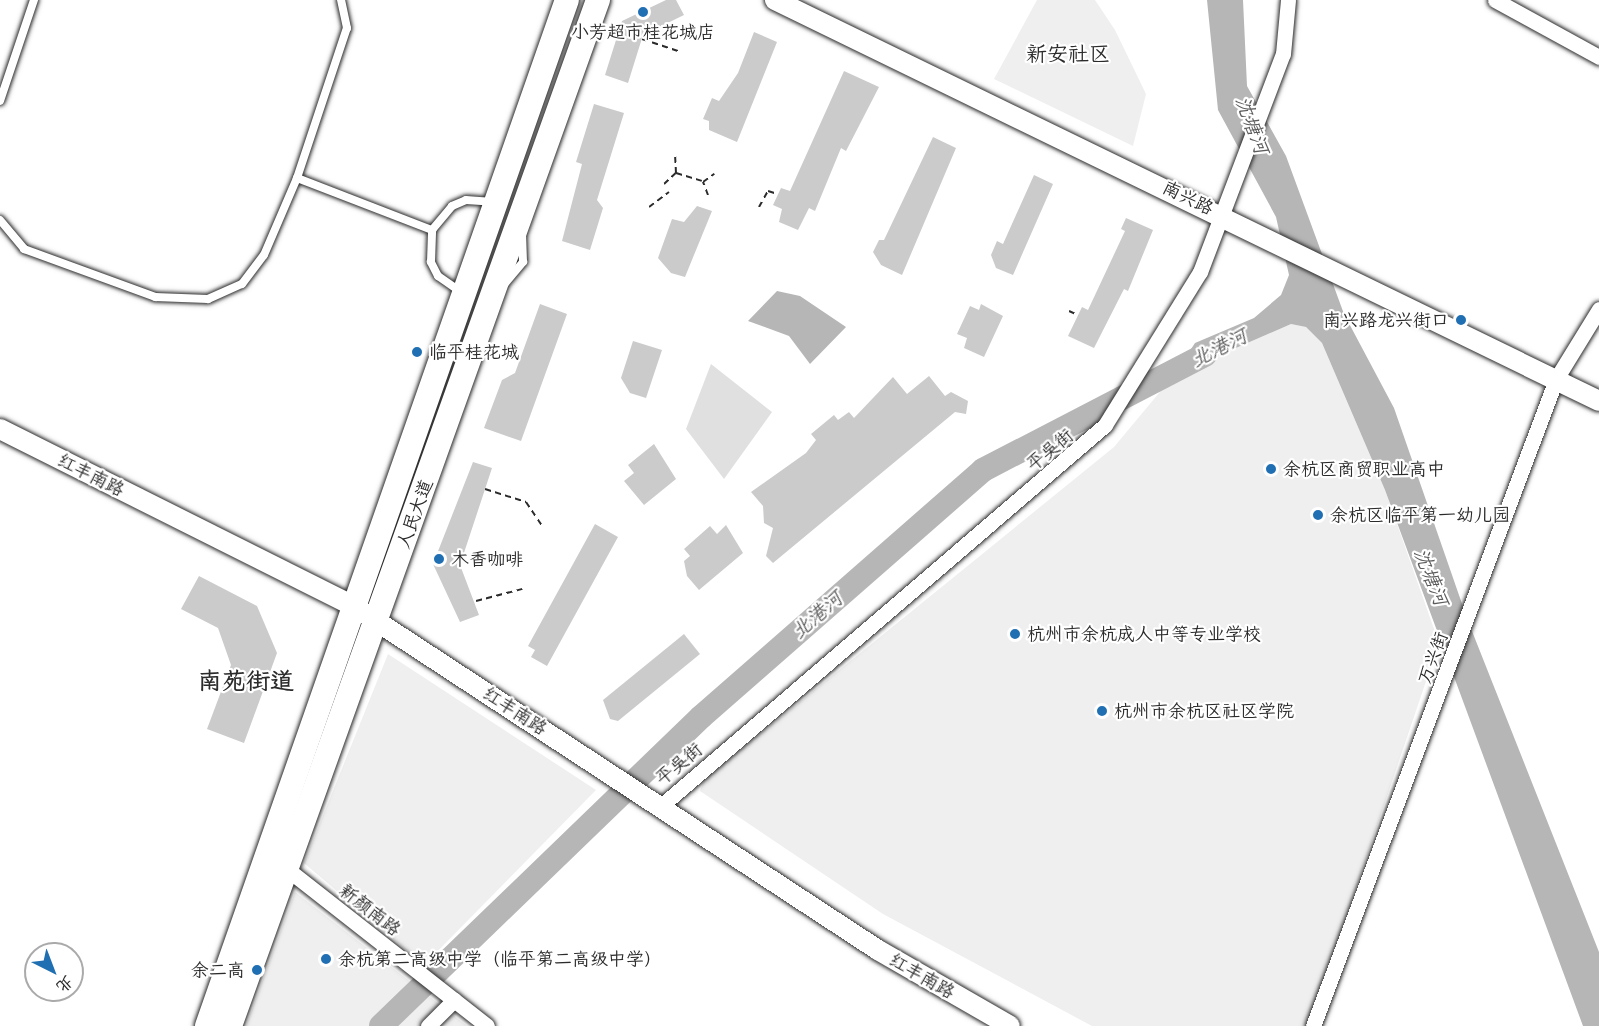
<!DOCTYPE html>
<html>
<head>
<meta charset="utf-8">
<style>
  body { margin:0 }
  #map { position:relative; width:1599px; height:1026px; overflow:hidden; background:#fff; font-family:"Shantell Sans","LXGW WenKai TC",sans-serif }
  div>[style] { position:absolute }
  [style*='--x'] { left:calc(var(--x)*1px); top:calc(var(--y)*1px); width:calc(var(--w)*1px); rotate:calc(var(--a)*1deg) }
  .built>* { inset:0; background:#efefef }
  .green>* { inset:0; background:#e0e0e0 }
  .water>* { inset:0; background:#b6b6b6 }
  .river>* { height:24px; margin:-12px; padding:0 12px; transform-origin:12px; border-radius:12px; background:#b6b6b6 }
  .building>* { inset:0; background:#cbcbcb }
  .path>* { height:2px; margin-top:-1px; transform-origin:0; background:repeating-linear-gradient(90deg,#2b2b2b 0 6px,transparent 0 10.5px) }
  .roads { filter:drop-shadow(0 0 2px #2b2b2b) drop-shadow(0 0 2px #2b2b2b) }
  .service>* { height:8px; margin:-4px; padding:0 4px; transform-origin:4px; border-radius:4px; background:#fff }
  .minor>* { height:15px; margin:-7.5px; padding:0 7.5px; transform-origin:7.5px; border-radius:7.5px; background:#fff }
  .tertiary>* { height:20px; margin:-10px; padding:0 10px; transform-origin:10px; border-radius:10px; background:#fff }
  .primary>* { height:24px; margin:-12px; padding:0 12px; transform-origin:12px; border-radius:12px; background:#fff }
  .dots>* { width:16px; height:16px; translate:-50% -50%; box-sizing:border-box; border:3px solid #fff; border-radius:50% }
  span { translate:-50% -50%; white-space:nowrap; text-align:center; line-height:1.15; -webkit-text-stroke:4.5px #fff; paint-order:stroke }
  .poi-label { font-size:18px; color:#2b2b2b }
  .right { translate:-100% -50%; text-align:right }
  .left { translate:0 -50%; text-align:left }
  .street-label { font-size:18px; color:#2b2b2b }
  .water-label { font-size:20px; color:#5c5c5c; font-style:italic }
  .quarter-label { font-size:21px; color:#2b2b2b }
  .district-label { font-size:24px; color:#2b2b2b; font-weight:700 }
  .north { position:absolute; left:24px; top:942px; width:60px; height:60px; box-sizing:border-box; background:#fff; border:2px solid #aaa; border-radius:50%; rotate:138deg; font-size:16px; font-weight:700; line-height:24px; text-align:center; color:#2b2b2b }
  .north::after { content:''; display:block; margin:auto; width:21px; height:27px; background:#1f6fb2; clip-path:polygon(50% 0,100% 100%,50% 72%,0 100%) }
</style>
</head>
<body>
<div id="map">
  <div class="built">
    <div style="clip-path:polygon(1037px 0,1095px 0,1115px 30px,1146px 94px,1133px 146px,994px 79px)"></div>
    <div style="clip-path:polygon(1291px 324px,1306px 327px,1322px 343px,1385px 490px,1439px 643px,1309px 1026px,1092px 1026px,883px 914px,700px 791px,705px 779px,1114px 447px,1174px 375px)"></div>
    <div style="clip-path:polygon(388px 654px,596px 790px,424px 965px,304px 863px)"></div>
    <div style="clip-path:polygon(295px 892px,467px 1026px,246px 1026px)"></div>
  </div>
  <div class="green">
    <div style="clip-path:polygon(711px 364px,772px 412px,724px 479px,686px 429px)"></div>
  </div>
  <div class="water">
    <div style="clip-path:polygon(1207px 0,1243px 0,1247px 86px,1286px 156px,1344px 314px,1394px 408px,1468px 621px,1599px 952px,1599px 1026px,1583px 1026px,1385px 490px,1322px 343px,1306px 327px,1291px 324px,1174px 375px,1195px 343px,1254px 318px,1281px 295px,1289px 275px,1276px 217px,1218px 110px)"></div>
    <div style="clip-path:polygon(777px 291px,800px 296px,846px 327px,810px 364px,789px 336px,748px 321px)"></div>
  </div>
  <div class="river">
    <div style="--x:381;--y:1026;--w:445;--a:-44"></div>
    <div style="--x:701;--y:717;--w:375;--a:-41.2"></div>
    <div style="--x:983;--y:470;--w:250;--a:-27.4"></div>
  </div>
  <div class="building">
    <div style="clip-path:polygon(666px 0,676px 0,684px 15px,643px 35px,628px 83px,605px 75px,622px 21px)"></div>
    <div style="clip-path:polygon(754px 32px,777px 42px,737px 142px,709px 130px,709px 121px,703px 119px,712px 98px,719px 101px,738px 73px)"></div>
    <div style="clip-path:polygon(844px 71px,879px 87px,846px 151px,841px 148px,815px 211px,809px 208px,798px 230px,779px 222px,782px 209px,773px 205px,781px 188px,790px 191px)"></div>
    <div style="clip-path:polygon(594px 104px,624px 113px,597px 200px,603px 208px,590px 250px,562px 241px,582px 164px,576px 162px)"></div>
    <div style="clip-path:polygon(933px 137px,956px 148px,902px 275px,881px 265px,873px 252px,879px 240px,884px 240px)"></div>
    <div style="clip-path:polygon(1034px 175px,1053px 184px,1013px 275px,996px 268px,991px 255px,997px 241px,1003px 244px)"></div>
    <div style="clip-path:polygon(697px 206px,712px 211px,685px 277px,671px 273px,658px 258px,672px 219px,684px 222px)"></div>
    <div style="clip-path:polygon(1126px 218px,1153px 230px,1128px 291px,1124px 289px,1094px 348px,1068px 336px,1082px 307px,1088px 310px,1125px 231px,1121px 229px)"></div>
    <div style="clip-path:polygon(540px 304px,567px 314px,521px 441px,484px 428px,502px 380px,515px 373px)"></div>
    <div style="clip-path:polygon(981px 304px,1003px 316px,984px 357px,964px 348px,967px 338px,957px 334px,970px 306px,979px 310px)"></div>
    <div style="clip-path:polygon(633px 341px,662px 350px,646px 398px,630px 393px,621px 378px)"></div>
    <div style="clip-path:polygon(929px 376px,945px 396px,951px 392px,968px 401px,966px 414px,955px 412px,773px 563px,766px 556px,773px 528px,764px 523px,763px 506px,751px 492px,806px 453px,816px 440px,811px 434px,834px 415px,838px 420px,849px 412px,854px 418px,893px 377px,907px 394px)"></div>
    <div style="clip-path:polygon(654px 444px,676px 479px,644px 505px,624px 481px,634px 473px,628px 465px)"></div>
    <div style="clip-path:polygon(473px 462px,492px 468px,460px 565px,479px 615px,460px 622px,433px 564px)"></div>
    <div style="clip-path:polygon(595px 524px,618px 537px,547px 666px,531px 657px,535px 650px,528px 646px)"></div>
    <div style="clip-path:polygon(726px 525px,743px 553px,699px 590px,687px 576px,684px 561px,690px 556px,684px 549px,710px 526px,717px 534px)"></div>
    <div style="clip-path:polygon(199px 576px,257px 606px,277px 653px,244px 743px,207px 729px,231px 665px,218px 628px,181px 609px)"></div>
    <div style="clip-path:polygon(684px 634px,700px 654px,618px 721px,610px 719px,603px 700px)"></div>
  </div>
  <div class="path">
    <div style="--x:642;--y:39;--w:41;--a:18.4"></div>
    <div style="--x:676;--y:173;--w:27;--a:17"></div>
    <div style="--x:664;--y:184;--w:16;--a:-43"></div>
    <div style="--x:676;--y:173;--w:20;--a:-93"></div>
    <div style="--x:708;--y:195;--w:14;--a:-111"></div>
    <div style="--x:703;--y:182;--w:14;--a:-36"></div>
    <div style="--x:649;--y:207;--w:25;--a:-37"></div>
    <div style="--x:759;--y:207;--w:18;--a:-61"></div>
    <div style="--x:768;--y:191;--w:10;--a:17"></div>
    <div style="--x:1069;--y:311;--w:10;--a:24"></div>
    <div style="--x:485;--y:489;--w:43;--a:17.6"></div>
    <div style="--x:526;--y:502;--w:29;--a:56"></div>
    <div style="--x:476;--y:601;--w:48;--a:-14.6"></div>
  </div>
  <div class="roads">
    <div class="service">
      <div style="--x:0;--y:101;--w:107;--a:-71.4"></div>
      <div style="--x:297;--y:178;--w:145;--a:21.1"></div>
      <div style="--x:0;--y:220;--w:38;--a:50"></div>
      <div style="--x:24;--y:249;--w:140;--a:20.1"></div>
      <div style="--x:155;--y:297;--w:53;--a:2.2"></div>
      <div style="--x:208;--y:299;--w:37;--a:-24"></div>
      <div style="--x:242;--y:284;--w:36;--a:-53"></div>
      <div style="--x:264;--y:255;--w:84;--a:-66.8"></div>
      <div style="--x:297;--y:178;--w:158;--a:-71.6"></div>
      <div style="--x:347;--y:28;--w:29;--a:-102"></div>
      <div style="--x:502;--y:287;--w:33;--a:-50"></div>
      <div style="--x:523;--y:262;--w:32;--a:-92"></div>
      <div style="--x:461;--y:292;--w:28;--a:-145"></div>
      <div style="--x:438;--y:276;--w:16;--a:-117"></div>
      <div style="--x:431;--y:262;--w:32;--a:-88"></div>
      <div style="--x:432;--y:230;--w:31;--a:-50"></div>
      <div style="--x:452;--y:206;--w:15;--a:-23"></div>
      <div style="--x:466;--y:200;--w:27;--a:4"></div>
    </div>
    <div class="minor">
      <div style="--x:1495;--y:0;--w:119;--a:28.7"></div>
      <div style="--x:661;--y:806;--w:585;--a:-40.63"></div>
      <div style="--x:1105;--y:425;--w:180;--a:-58.2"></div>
      <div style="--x:1200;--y:272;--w:233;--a:-69.2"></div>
      <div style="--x:1283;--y:54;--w:54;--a:-84.7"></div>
      <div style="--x:287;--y:869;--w:254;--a:38.1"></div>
      <div style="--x:428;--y:1026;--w:37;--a:-45"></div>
      <div style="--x:1313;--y:1026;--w:691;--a:-69.41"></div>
      <div style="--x:1556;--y:379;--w:82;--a:-58.4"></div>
    </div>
    <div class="tertiary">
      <div style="--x:775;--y:0;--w:916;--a:25.95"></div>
      <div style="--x:0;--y:429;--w:397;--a:26.6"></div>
      <div style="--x:355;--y:607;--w:625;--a:33.26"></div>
      <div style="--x:878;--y:950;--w:152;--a:29.9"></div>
    </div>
    <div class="primary">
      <div style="--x:207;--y:1026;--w:1087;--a:-70.67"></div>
      <div style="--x:230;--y:1026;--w:1090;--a:-70.27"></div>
    </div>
  </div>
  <div class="dots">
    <div style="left:643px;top:12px;background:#1f6fb2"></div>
    <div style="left:1461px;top:320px;background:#1f6fb2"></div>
    <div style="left:417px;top:352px;background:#1f6fb2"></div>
    <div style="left:1271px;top:469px;background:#1f6fb2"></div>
    <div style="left:1318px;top:515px;background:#1f6fb2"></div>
    <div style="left:439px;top:559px;background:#1f6fb2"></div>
    <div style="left:1015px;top:634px;background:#1f6fb2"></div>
    <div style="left:1102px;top:711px;background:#1f6fb2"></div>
    <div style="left:326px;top:959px;background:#1f6fb2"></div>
    <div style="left:257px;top:970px;background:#1f6fb2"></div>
  </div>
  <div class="poi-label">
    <span style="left:643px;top:32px">小芳超市桂花城店</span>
    <span class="right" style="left:1449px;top:320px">南兴路龙兴街口</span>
    <span class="left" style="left:429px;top:352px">临平桂花城</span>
    <span class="left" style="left:1283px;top:469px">余杭区商贸职业高中</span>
    <span class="left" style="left:1330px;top:515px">余杭区临平第一幼儿园</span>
    <span class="left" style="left:451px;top:559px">木香咖啡</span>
    <span class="left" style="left:1027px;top:634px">杭州市余杭成人中等专业学校</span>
    <span class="left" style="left:1114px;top:711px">杭州市余杭区社区学院</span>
    <span class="left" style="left:338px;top:959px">余杭第二高级中学（临平第二高级中学）</span>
    <span class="right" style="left:245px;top:970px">余二高</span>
  </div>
  <div class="street-label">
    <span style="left:1188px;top:198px;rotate:26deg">南兴路</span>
    <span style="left:1050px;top:450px;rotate:-40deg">平吴街</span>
    <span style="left:91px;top:475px;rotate:27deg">红丰南路</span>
    <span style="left:415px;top:514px;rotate:-70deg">人民大道</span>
    <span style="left:1433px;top:658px;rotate:-70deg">万兴街</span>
    <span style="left:515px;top:711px;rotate:33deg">红丰南路</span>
    <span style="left:679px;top:764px;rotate:-40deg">平吴街</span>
    <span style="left:370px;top:910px;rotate:38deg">新颜南路</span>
    <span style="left:922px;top:976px;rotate:30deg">红丰南路</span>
  </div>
  <div class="water-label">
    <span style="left:1252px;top:125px;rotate:69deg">沈塘河</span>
    <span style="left:1219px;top:348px;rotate:-27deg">北港河</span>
    <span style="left:1431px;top:577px;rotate:68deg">沈塘河</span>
    <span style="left:817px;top:615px;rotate:-41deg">北港河</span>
  </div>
  <div class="quarter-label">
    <span style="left:1068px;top:54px">新安社区</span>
  </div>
  <div class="district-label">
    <span style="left:246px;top:682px">南苑街道</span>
  </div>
  <div class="north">北</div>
</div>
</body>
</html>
